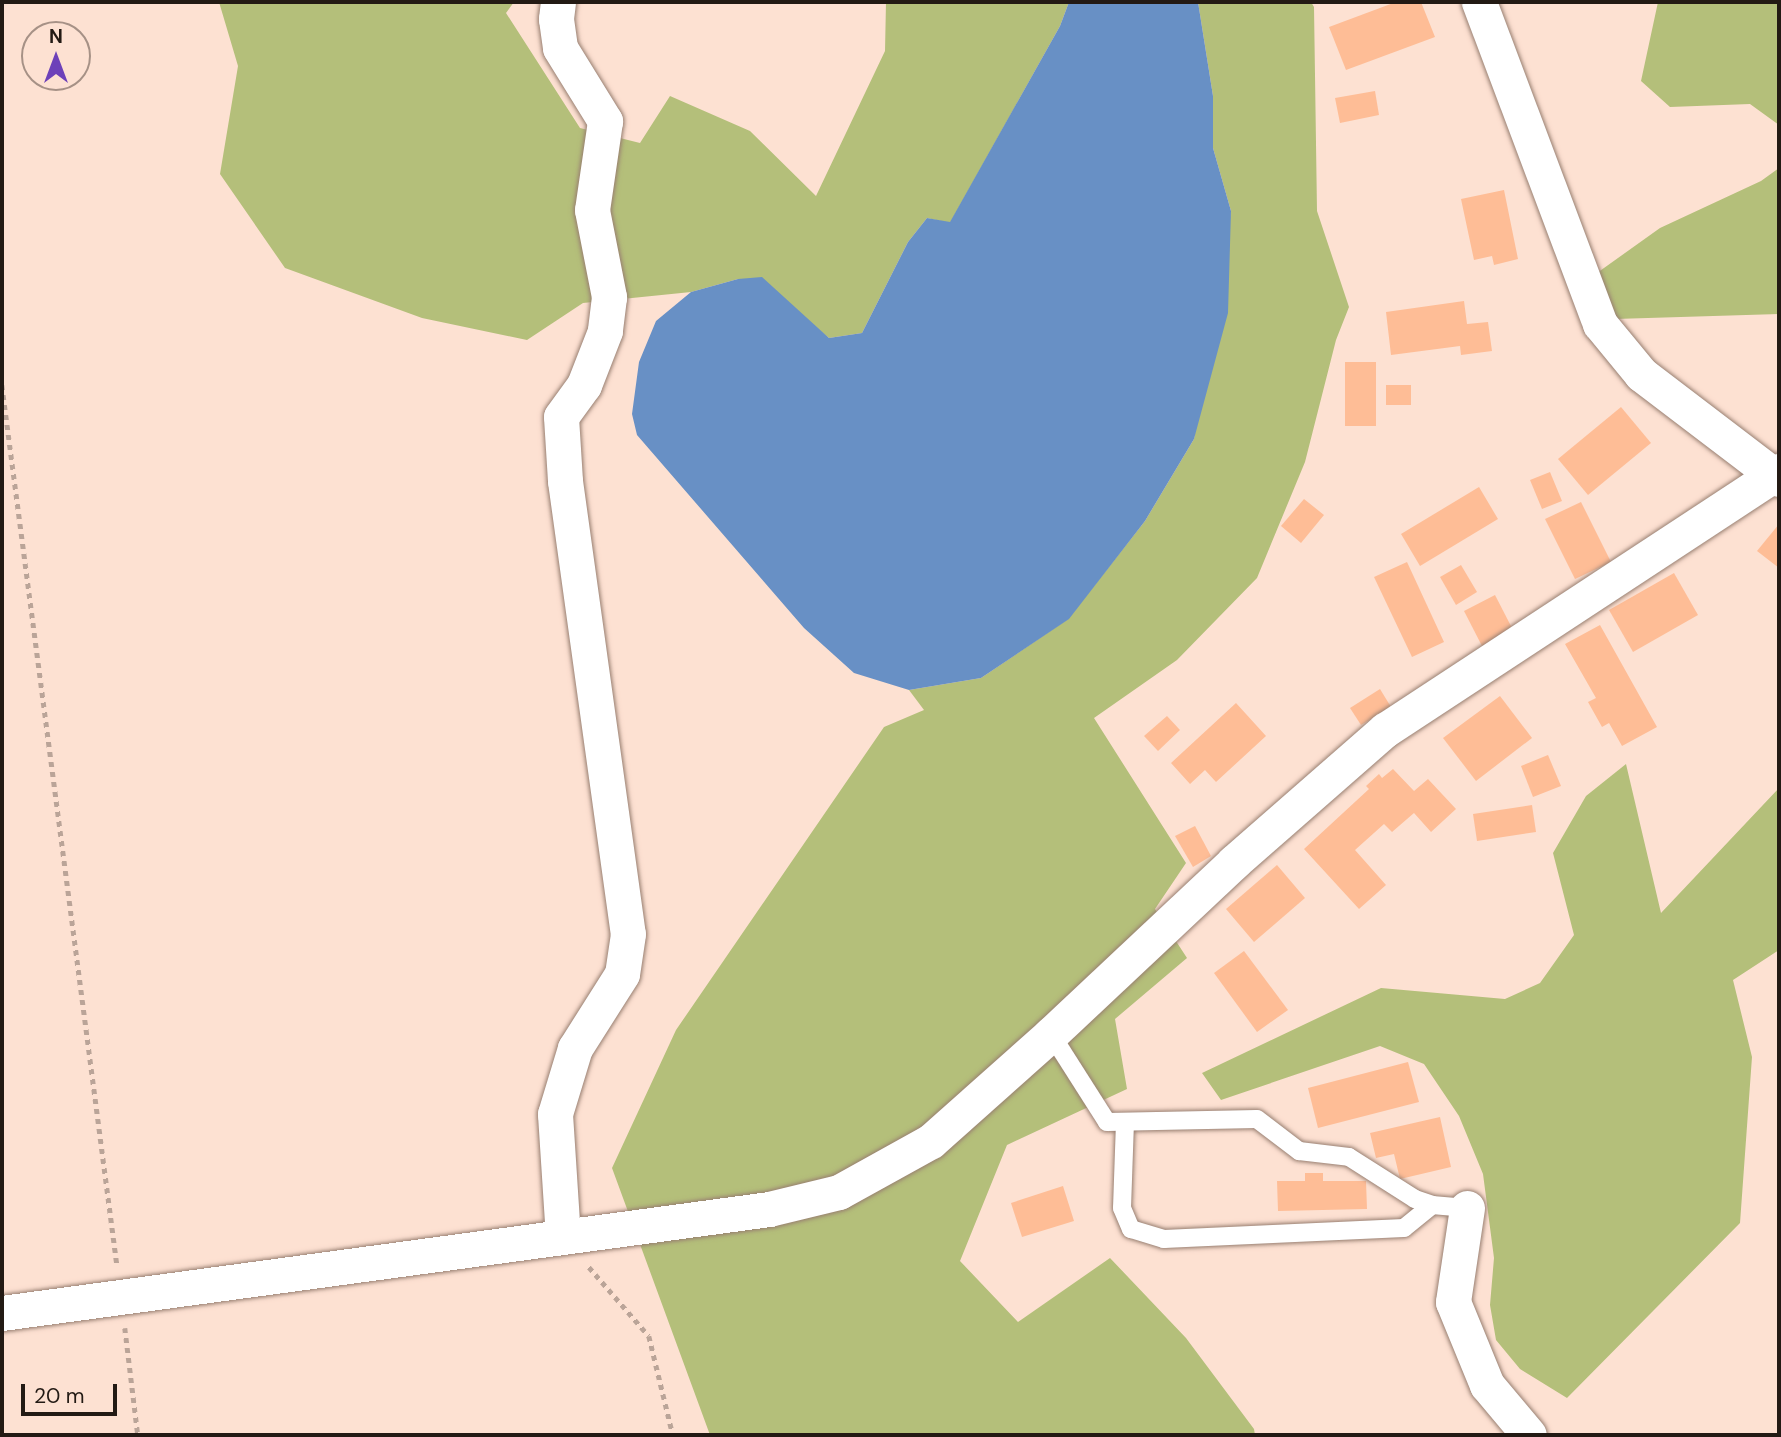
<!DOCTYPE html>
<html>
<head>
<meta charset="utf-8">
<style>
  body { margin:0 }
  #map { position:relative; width:1781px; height:1437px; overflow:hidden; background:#fde1d2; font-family:"DM Sans",sans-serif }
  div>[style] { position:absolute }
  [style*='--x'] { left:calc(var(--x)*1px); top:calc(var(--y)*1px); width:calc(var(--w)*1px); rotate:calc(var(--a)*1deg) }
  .forest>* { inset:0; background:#b4bf7a }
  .water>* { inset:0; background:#6890c5 }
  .building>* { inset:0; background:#febd96 }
  .path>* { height:4.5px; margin-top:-2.25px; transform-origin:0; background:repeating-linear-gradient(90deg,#baa498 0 5px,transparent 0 10px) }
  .roads { filter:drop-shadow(0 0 2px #987f71) drop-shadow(0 0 2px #987f71) }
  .service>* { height:18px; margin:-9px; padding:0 9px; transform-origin:9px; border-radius:9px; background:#fff }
  .minor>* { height:35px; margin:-17.5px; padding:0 17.5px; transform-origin:17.5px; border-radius:17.5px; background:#fff }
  span { translate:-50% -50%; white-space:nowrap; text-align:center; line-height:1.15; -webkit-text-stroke:7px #fde1d2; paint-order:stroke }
  .frame { position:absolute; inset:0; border:4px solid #231a14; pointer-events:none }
  .north { position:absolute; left:21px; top:21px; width:70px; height:70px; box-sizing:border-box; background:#fde1d2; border:2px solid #a69186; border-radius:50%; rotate:0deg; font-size:19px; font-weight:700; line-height:28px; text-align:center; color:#231a14 }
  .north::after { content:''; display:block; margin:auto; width:24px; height:32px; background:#6d41b9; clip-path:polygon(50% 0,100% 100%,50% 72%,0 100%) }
  .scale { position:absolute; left:21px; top:1384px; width:96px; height:32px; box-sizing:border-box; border:4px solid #231a14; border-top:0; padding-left:9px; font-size:21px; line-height:24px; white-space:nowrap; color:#231a14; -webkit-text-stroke:5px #fde1d2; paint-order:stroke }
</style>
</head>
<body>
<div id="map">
  <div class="forest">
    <div style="clip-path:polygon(219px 2px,514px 2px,506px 13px,580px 128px,640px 143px,670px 96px,750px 131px,816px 196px,885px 51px,886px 2px,1069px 2px,1060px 26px,950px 223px,927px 218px,908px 242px,862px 333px,829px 338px,797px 312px,738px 279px,691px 292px,583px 303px,527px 340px,422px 318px,285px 268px,220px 174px,238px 66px)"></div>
    <div style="clip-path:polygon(1198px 2px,1311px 2px,1314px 7px,1317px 211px,1349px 307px,1336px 340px,1305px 462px,1257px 578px,1177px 660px,1094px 718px,1186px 863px,1155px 909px,1187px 958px,1115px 1019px,1127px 1089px,1007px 1145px,960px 1261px,1018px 1322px,1110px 1258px,1186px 1338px,1254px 1429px,1255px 1435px,710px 1435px,612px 1168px,676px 1030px,884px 727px,924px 710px,909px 690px,981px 678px,1068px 619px,1145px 521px,1194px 439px,1231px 211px,1213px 148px,1213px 96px)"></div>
    <div style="clip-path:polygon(1658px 2px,1779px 2px,1779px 125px,1750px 104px,1670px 107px,1641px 81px)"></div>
    <div style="clip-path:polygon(1779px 168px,1779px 314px,1615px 319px,1597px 273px,1660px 228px,1761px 181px)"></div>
    <div style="clip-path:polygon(1626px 764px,1661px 913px,1779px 788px,1779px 950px,1733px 980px,1752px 1057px,1740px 1223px,1567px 1398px,1520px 1369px,1496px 1340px,1490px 1305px,1494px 1258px,1483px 1174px,1459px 1116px,1424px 1064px,1380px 1046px,1221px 1100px,1202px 1073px,1381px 988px,1505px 999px,1540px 983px,1574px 935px,1553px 853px,1586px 796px)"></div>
  </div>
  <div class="water">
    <div style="clip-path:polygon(1069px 2px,1198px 2px,1213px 96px,1213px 148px,1231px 211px,1228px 313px,1194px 439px,1145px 521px,1069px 619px,981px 678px,909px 690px,854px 673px,804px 628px,637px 435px,632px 414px,639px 362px,656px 321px,691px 292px,738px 279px,762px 277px,829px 338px,862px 333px,908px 242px,927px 218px,950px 222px,1060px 26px)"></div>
  </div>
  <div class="building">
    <div style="clip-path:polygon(1396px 2px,1421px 2px,1435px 37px,1346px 70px,1329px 27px)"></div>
    <div style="clip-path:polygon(1375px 91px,1379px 115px,1340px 123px,1335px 98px)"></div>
    <div style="clip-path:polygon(1504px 190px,1518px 259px,1494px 265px,1492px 256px,1474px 260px,1461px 199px)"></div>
    <div style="clip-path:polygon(1464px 301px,1467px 324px,1488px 322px,1492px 351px,1461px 355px,1460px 346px,1391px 355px,1386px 312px)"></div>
    <div style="clip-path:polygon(1345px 362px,1376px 362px,1376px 426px,1345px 426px)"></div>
    <div style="clip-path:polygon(1386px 385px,1411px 385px,1411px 405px,1386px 405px)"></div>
    <div style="clip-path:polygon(1621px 407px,1651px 443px,1588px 495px,1558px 459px)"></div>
    <div style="clip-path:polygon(1550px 472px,1562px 501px,1542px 509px,1530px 480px)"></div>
    <div style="clip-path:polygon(1479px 487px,1498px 519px,1420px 566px,1401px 534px)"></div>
    <div style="clip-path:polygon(1304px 499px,1324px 515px,1301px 543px,1281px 526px)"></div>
    <div style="clip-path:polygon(1581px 502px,1611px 562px,1575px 579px,1545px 519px)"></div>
    <div style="clip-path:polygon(1779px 524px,1779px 568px,1757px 551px)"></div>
    <div style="clip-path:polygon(1407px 562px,1444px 642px,1412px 657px,1374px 577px)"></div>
    <div style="clip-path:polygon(1461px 565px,1477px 592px,1456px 605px,1440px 577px)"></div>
    <div style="clip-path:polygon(1674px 573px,1698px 615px,1633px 652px,1609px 610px)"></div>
    <div style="clip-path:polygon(1495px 595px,1513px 630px,1482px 646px,1464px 611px)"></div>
    <div style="clip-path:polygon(1600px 625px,1657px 727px,1622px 746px,1609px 723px,1602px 727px,1588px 702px,1596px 698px,1565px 644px)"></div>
    <div style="clip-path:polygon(1380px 689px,1391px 707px,1361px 725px,1350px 708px)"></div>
    <div style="clip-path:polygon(1500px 696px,1532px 738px,1476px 781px,1443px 738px)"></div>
    <div style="clip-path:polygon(1236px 703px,1266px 736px,1216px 782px,1205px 770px,1190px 784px,1171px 763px)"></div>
    <div style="clip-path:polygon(1167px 716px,1180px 730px,1158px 751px,1144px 736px)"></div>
    <div style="clip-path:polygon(1548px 755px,1561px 786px,1533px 797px,1521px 766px)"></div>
    <div style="clip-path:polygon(1393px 769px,1414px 791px,1428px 779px,1456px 809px,1431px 832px,1414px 813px,1392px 832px,1384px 824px,1355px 850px,1386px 885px,1359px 909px,1304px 849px,1369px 789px,1366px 786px,1379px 774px,1382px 778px)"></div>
    <div style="clip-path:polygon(1532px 805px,1536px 832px,1477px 841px,1473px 814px)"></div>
    <div style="clip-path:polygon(1195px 826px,1211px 856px,1193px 867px,1175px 836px)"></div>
    <div style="clip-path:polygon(1277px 865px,1305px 898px,1254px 942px,1226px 909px)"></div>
    <div style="clip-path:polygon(1244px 951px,1288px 1010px,1257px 1032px,1214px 973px)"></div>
    <div style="clip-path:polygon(1408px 1062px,1419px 1102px,1318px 1128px,1308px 1088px)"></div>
    <div style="clip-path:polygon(1440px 1117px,1451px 1167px,1400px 1179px,1394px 1154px,1376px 1158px,1370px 1133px)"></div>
    <div style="clip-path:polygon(1305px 1173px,1323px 1173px,1323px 1181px,1366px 1181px,1367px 1209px,1278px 1211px,1277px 1181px,1305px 1181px)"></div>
    <div style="clip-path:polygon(1063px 1186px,1074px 1221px,1022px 1237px,1011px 1203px)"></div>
  </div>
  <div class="path">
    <div style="--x:2;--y:385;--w:886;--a:82.55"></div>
    <div style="--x:589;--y:1267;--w:91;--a:49"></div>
    <div style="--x:649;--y:1336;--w:102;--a:76.4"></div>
    <div style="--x:125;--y:1328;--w:108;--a:83.1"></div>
  </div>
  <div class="roads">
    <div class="service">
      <div style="--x:1051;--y:1034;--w:104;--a:57.5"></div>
      <div style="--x:1107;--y:1122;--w:150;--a:-1.1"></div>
      <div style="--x:1257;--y:1119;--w:53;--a:37.3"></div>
      <div style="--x:1299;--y:1151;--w:50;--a:6.8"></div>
      <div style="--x:1349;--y:1157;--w:78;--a:32.5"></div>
      <div style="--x:1415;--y:1199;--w:18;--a:19"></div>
      <div style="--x:1125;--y:1122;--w:86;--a:92"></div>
      <div style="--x:1122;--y:1208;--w:23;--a:67"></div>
      <div style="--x:1131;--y:1229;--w:34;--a:17"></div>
      <div style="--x:1164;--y:1239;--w:240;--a:-2.6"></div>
      <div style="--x:1404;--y:1228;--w:36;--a:-39"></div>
      <div style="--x:1432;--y:1205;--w:35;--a:5"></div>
    </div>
    <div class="minor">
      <div style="--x:558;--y:2;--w:17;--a:97"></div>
      <div style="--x:556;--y:19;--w:29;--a:82"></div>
      <div style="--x:560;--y:48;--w:86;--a:58.3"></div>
      <div style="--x:605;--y:121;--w:90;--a:98.3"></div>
      <div style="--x:592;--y:210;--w:89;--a:78.9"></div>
      <div style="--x:609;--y:297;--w:34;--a:97"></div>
      <div style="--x:605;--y:331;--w:58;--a:111.3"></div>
      <div style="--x:584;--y:385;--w:39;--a:126"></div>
      <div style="--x:561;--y:417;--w:64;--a:86.4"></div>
      <div style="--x:565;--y:481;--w:457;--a:82.1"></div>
      <div style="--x:628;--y:934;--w:40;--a:98.5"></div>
      <div style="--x:622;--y:974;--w:88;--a:122.4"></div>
      <div style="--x:575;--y:1048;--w:69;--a:106.9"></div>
      <div style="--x:555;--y:1114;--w:123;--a:86.3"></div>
      <div style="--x:1479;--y:2;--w:344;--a:69.4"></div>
      <div style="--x:1600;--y:324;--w:65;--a:50.6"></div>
      <div style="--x:1641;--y:374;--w:173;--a:37.3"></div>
      <div style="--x:1467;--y:1208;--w:95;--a:98.5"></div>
      <div style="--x:1453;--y:1302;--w:90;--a:67.7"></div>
      <div style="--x:1487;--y:1385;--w:65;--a:50"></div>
      <div style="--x:2;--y:1313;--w:774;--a:-7.72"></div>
      <div style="--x:769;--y:1209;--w:72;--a:-13.7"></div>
      <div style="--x:839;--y:1192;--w:105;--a:-29"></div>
      <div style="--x:931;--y:1141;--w:161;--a:-41.7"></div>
      <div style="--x:1051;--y:1034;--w:251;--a:-43.2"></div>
      <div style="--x:1234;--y:862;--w:201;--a:-41.2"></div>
      <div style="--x:1385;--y:730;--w:472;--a:-33.3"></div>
    </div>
  </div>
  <div class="frame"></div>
  <div class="north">N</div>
  <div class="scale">20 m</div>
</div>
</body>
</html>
